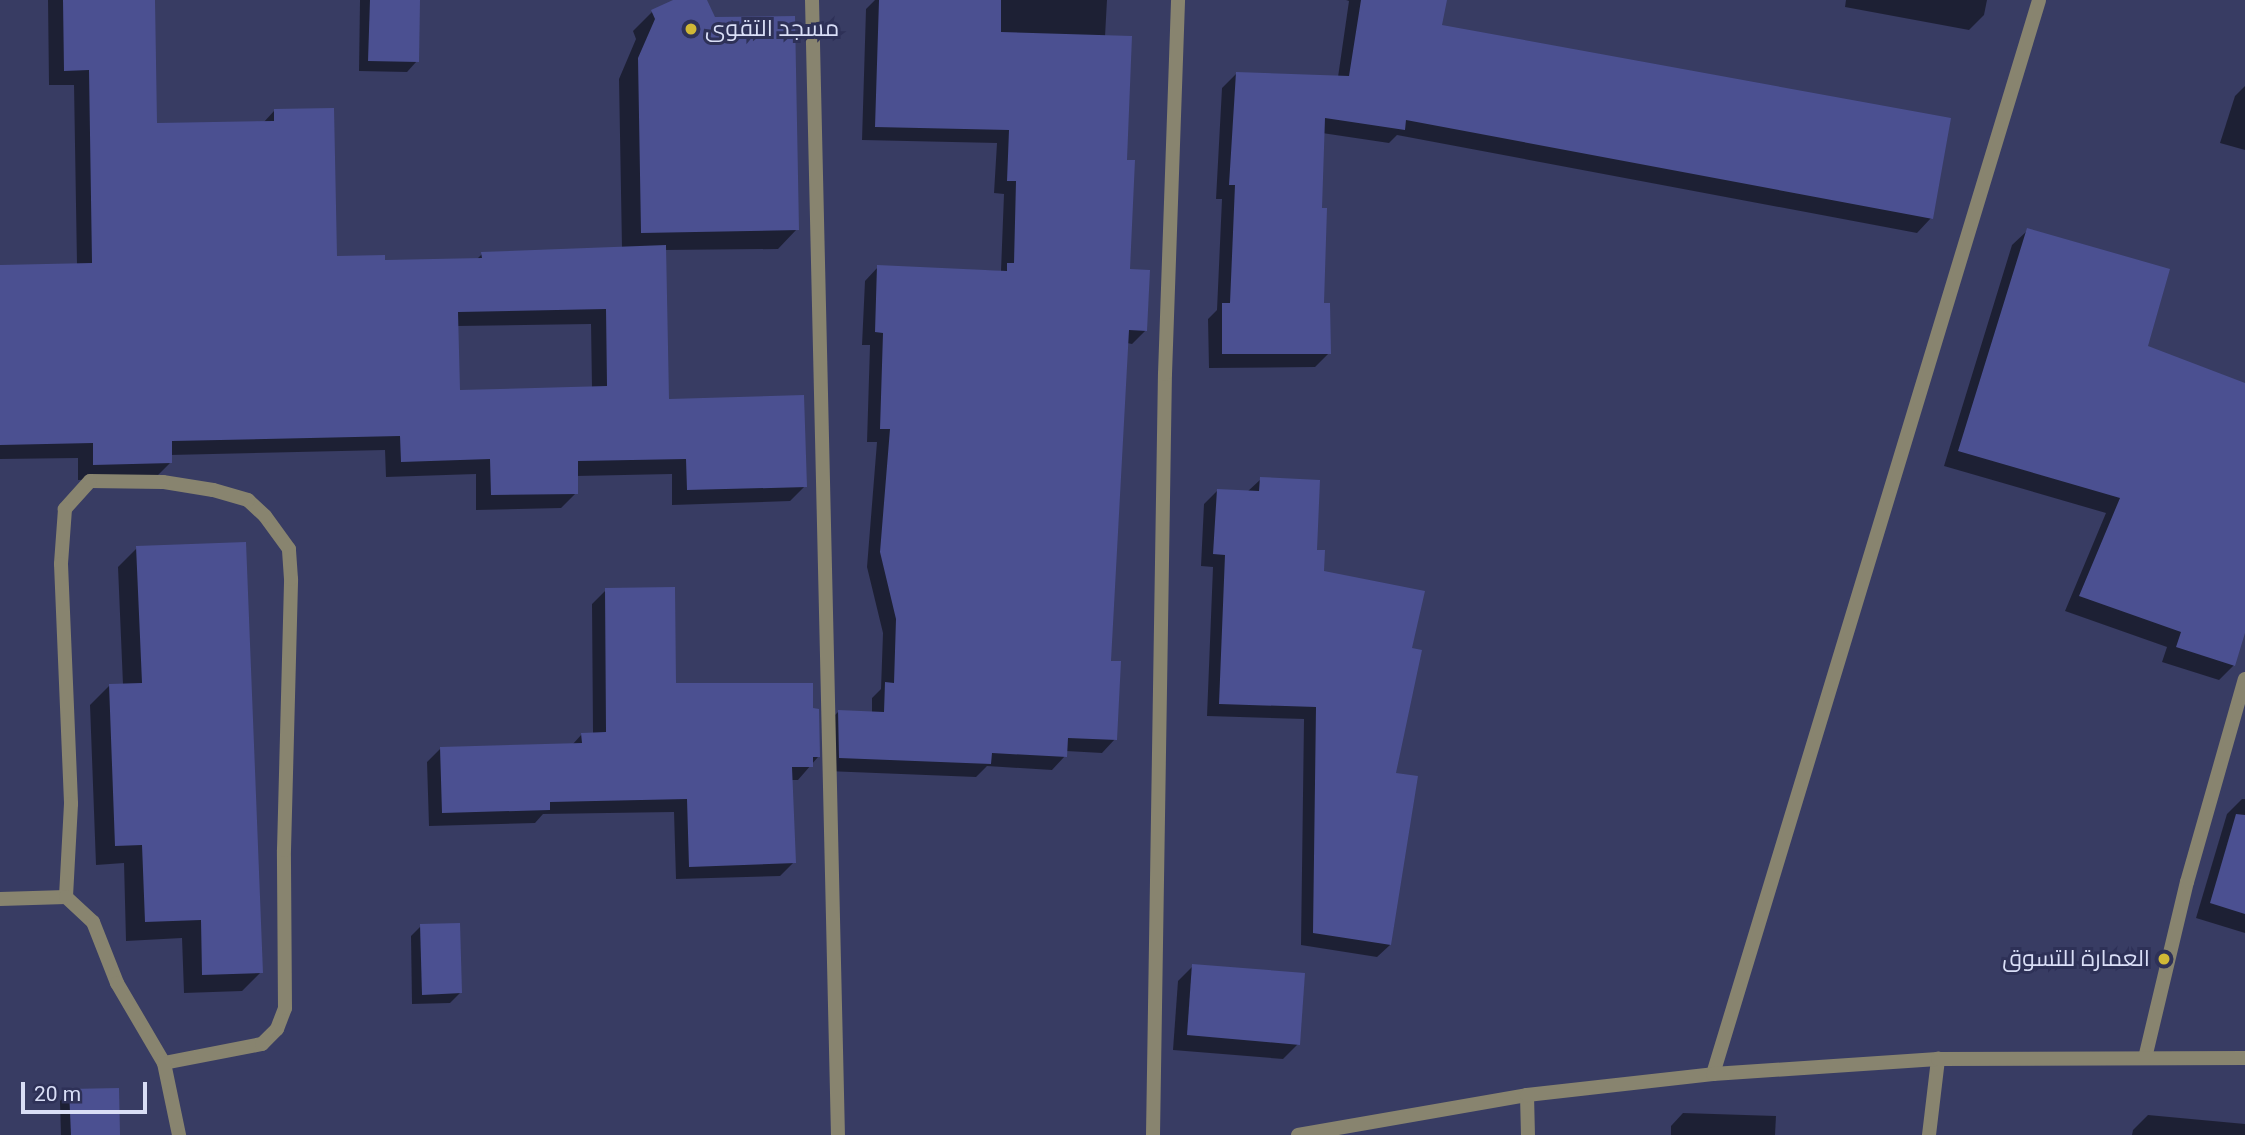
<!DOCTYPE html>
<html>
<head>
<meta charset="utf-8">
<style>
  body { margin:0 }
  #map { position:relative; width:2245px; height:1135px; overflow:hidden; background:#383c63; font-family:Roboto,Cairo,sans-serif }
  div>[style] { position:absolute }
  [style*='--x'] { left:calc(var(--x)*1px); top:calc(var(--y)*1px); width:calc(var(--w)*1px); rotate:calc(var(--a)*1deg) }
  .shadow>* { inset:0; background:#0007 }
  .building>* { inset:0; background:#4b5091 }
  .minor>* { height:14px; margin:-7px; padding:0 7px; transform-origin:7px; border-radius:7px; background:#88846f }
  .tertiary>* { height:14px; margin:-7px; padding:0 7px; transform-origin:7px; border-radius:7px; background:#88846f }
  .dots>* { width:19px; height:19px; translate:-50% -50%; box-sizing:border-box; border:4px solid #2e3157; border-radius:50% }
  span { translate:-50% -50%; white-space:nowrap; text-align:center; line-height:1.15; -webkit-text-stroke:6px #2e3157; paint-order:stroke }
  .poi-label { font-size:23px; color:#d9def6 }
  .left { translate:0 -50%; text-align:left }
  .right { translate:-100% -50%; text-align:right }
  .scale { position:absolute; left:21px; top:1082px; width:126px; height:32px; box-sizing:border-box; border:4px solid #d9def6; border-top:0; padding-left:9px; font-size:21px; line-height:24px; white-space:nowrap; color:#d9def6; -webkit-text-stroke:5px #2e3157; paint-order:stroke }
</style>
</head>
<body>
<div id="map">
  <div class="shadow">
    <div style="clip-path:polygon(evenodd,48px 0,154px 0,156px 124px,263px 123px,274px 111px,335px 258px,384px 262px,476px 260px,482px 254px,622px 249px,619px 79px,636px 39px,633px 31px,652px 12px,677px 0,705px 0,797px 229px,778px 249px,664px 250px,667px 401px,805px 486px,790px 501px,672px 505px,672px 474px,576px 476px,576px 493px,561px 508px,476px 510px,476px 474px,386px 477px,385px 450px,170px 455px,170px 463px,155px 478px,78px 480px,78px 458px,0 459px,0 266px,77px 265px,74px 85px,49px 85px,48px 0,591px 324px,592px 389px,458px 392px,457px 326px,591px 324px)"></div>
    <div style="clip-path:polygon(360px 0,418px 0,417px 61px,407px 72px,359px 71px)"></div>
    <div style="clip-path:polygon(875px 0,1107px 0,1105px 37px,1125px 161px,1129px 270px,1146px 330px,1132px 344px,1127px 343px,1109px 662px,1115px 739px,1102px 753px,1066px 751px,1065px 756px,1052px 770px,987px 766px,976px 777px,826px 771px,825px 725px,839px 711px,872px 713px,872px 698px,881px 689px,883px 633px,867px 567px,877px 442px,867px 442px,870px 345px,862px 345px,865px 281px,878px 267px,1001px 271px,1004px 194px,994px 193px,997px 143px,862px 140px,866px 9px)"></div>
    <div style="clip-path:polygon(1346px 0,1446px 0,1440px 27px,1931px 218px,1917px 233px,1397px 135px,1389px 143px,1322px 133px,1322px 305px,1329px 353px,1315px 367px,1209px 368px,1208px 319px,1217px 310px,1222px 199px,1216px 199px,1222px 88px,1236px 74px,1338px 77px,1349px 1px)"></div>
    <div style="clip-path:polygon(1846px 0,1987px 0,1984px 15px,1969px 30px,1845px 7px)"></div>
    <div style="clip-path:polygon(2245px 86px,2245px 150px,2220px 143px,2235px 96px)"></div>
    <div style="clip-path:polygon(2028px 230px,2146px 347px,2245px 385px,2245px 627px,2234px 665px,2219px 680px,2162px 662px,2167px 647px,2065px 611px,2106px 513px,1944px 466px,2012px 245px)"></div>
    <div style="clip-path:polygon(1261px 479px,1315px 552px,1322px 572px,1410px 649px,1394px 775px,1390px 945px,1377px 957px,1301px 945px,1304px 719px,1207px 716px,1213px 567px,1201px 566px,1204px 504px,1217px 491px,1247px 492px)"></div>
    <div style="clip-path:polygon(137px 548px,261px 972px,242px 991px,184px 993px,182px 938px,126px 941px,124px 863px,96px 865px,90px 705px,109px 686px,123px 685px,118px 567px)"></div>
    <div style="clip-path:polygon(606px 590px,674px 685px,811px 710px,818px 757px,798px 780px,791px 780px,794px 862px,780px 876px,676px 879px,674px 812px,543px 814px,535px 823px,429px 826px,427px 762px,441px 748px,572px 745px,582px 734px,593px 734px,592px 604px)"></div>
    <div style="clip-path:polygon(2242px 799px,2245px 799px,2245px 933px,2196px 918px,2227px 814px)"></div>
    <div style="clip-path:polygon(421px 926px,460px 993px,450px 1003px,412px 1004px,411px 936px)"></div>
    <div style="clip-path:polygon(1193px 966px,1298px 1044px,1283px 1059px,1173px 1050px,1178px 981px)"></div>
    <div style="clip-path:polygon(70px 1091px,118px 1135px,61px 1135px,60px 1101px)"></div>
    <div style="clip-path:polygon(1683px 1113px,1776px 1116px,1775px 1135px,1671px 1135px,1671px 1126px)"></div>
    <div style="clip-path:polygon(2148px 1115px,2245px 1124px,2245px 1135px,2132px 1135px,2133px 1130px)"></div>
  </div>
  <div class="building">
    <div style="clip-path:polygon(evenodd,63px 0,155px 0,157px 123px,274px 121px,274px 109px,334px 108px,337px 256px,385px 255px,385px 260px,482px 258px,481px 252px,666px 245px,669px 399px,804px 395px,807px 487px,687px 490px,686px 459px,578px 461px,578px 494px,491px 495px,490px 459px,401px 462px,400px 436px,172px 441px,172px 463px,93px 465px,93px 443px,0 445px,0 265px,92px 263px,89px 70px,64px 71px,63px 0,606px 309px,607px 386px,460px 390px,458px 312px,606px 309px)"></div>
    <div style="clip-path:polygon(370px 0,420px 0,419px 62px,368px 61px)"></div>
    <div style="clip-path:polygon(673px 0,707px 0,715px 17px,795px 16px,799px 230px,641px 233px,638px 58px,655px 19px,651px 10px)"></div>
    <div style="clip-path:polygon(879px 0,1001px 0,1001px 32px,1132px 36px,1127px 160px,1135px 160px,1130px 269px,1150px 270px,1147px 331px,1129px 330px,1111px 661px,1121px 661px,1117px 740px,1068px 738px,1067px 757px,992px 753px,991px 764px,839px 758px,838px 710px,884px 712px,885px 682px,894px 683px,896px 619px,880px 552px,890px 429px,880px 429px,883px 333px,875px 332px,877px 265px,1007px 271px,1007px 263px,1014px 263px,1016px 181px,1007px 181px,1009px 130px,875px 127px)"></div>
    <div style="clip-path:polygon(1361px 0,1447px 0,1442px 25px,1951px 118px,1933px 219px,1406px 120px,1405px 130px,1325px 118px,1322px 208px,1327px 208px,1324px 303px,1330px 303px,1331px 354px,1222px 354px,1222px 303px,1230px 303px,1235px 185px,1229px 185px,1236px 72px,1349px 76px)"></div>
    <div style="clip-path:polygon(2027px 228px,2170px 269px,2148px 346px,2245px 383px,2245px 633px,2235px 666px,2176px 647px,2181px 632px,2079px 596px,2120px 498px,1958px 451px)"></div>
    <div style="clip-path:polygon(1260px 477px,1320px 480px,1317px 550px,1325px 550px,1324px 571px,1425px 591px,1412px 648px,1422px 650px,1396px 773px,1418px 776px,1391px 945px,1313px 933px,1316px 707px,1219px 704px,1225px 555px,1213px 554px,1217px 489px,1259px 491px)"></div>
    <div style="clip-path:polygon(246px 542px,263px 973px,202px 975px,201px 920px,145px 922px,142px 845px,115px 846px,109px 684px,142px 683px,136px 546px)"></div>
    <div style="clip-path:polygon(675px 587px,676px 683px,813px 683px,813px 708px,819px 709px,820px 757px,813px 757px,813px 767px,792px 767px,796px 863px,689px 867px,687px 799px,550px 802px,550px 810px,442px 813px,440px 747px,582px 743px,581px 733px,606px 732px,605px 588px)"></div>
    <div style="clip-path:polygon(2236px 814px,2245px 815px,2245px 914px,2210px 903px)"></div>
    <div style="clip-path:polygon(460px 923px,462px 993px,422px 995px,420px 924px)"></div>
    <div style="clip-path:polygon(1192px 964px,1305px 973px,1300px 1045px,1187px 1035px)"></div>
    <div style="clip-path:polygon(119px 1088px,120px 1135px,71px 1135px,69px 1089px)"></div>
  </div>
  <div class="minor">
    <div style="--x:812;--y:0;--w:1135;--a:88.69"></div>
    <div style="--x:0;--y:899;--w:66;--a:-1.7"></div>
    <div style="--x:2145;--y:1058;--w:181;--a:-76.6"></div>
    <div style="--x:2187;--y:882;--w:211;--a:-74.1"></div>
    <div style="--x:164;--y:1063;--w:100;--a:-11"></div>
    <div style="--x:262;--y:1044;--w:21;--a:-45"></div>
    <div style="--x:277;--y:1029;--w:22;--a:-69"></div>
    <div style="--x:285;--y:1008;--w:158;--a:-90.4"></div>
    <div style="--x:284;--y:850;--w:271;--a:-88.5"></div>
    <div style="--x:291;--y:579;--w:30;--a:-94"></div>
    <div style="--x:289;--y:549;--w:41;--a:-126"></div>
    <div style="--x:265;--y:516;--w:23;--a:-137"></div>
    <div style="--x:248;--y:500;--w:36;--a:-164"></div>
    <div style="--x:213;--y:490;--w:51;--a:-170.9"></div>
    <div style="--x:163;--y:482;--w:73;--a:-179.2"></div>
    <div style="--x:90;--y:481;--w:38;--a:132"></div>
    <div style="--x:65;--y:509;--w:55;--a:94.2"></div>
    <div style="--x:61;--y:564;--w:240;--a:87.6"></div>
    <div style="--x:71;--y:804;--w:93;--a:93.1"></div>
    <div style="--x:66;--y:897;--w:37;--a:43"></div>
    <div style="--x:93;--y:922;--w:66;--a:68.5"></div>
    <div style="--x:117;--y:983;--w:93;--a:59.6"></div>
    <div style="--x:164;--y:1063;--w:74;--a:78.2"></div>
    <div style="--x:1713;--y:1074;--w:1122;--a:-73.11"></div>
    <div style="--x:1527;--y:1095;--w:40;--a:88.6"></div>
    <div style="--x:1153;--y:1135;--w:761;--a:-89.1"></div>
    <div style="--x:1165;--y:374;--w:374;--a:-88"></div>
    <div style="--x:1929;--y:1135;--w:77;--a:-83.2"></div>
  </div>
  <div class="tertiary">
    <div style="--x:1298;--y:1135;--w:232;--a:-9.9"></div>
    <div style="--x:1527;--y:1095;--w:187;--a:-6.4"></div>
    <div style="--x:1713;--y:1074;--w:225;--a:-3.8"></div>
    <div style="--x:1938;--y:1059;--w:307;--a:-0.2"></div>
  </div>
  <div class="dots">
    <div style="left:691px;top:29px;background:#d0b836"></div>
    <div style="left:2164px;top:959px;background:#d0b836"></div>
  </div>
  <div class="poi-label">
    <span class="left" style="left:705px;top:29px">مسجد التقوى</span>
    <span class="right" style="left:2150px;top:959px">العمارة للتسوق</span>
  </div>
  <div class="scale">20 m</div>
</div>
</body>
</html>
